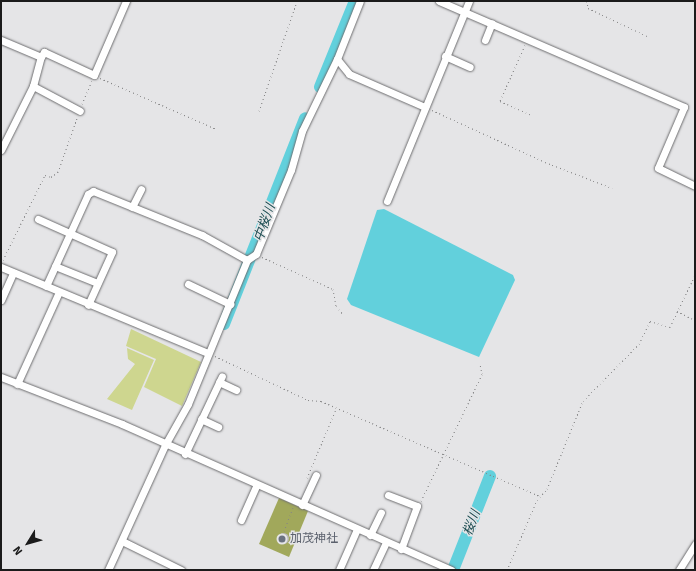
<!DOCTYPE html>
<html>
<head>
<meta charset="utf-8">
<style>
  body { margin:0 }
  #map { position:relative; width:696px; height:571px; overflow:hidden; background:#e5e5e7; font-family:Signika,"Noto Sans JP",sans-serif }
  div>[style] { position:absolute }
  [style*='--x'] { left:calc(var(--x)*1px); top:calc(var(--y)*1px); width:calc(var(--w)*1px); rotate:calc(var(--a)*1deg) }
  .green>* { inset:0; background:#ced68f }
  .forest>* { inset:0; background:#a1a85b }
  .water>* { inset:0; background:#62d0dc }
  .river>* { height:12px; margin:-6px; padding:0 6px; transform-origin:6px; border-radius:6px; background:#62d0dc }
  .building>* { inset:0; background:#bab8b8 }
  .round { border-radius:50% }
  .path>* { height:1px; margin-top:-0.5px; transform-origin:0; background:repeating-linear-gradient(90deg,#848485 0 1px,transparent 0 4px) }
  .roads { filter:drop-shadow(0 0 1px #6d6d6f) drop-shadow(0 0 1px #6d6d6f) }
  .minor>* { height:7px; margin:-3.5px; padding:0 3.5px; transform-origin:3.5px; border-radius:3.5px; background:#fff }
  .dots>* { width:11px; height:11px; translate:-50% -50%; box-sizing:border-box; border:2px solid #e5e5e7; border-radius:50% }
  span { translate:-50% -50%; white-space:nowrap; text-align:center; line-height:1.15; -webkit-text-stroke:3px #e5e5e7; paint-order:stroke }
  .worship-label { font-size:12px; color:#5b616d }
  .left { translate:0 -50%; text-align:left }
  .water-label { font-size:13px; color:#1b4c51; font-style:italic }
  .frame { position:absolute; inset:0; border:2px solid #1b1b1b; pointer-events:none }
  .north { position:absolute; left:8px; top:523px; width:40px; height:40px; -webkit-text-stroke:3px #e5e5e7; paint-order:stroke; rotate:233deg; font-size:11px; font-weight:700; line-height:16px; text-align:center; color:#1b1b1b }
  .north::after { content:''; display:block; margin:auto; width:14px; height:18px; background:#1b1b1b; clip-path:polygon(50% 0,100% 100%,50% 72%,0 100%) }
</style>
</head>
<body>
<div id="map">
  <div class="green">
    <div style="clip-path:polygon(131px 329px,201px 362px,182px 406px,144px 387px,156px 359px,126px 346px)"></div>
    <div style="clip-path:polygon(127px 348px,154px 360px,132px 410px,107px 399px,135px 364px,128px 359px)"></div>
  </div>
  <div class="forest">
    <div style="clip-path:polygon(279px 498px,308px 511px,289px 557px,259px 544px)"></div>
  </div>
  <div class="water">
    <div style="clip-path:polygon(384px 209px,513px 275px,515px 280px,479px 357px,351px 305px,347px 299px,377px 210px)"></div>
  </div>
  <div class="river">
    <div style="--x:320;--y:87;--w:93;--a:-67.9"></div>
    <div style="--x:224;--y:324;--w:221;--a:-68.5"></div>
    <div style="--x:453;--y:570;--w:101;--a:-68.5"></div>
  </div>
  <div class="building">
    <div class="round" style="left:277.5px;top:532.5px;width:11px;height:11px"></div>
  </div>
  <div class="path">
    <div style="--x:587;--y:1;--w:7;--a:82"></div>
    <div style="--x:588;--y:8;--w:68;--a:25.4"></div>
    <div style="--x:525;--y:45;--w:61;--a:114.1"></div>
    <div style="--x:500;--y:101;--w:36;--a:24"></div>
    <div style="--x:100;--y:78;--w:127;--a:23.7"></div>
    <div style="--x:82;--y:104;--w:25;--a:-67"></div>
    <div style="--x:432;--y:110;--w:124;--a:24.7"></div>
    <div style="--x:545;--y:162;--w:72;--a:21.2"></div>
    <div style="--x:259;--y:111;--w:116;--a:-70.9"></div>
    <div style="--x:262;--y:257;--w:78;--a:24.3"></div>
    <div style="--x:333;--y:289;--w:17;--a:80"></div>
    <div style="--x:336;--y:306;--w:11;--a:49"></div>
    <div style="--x:3;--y:260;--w:95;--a:-63.7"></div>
    <div style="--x:45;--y:175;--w:6;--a:18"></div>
    <div style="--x:51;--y:177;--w:9;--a:-36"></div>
    <div style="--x:58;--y:172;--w:57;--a:-70.6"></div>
    <div style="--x:677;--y:311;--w:20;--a:27"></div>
    <div style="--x:215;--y:356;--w:103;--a:25.3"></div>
    <div style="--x:308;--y:400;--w:13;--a:4"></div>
    <div style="--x:321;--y:401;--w:239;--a:23.5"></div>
    <div style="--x:307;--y:478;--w:75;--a:-67.2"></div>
    <div style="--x:421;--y:501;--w:141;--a:-64.3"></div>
    <div style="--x:482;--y:374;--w:10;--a:-101"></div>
    <div style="--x:284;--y:531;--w:25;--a:-69"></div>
    <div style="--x:507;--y:570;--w:76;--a:-66.8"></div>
    <div style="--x:537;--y:500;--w:15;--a:-48"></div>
    <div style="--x:547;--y:489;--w:95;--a:-67.8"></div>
    <div style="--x:583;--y:401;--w:80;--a:-45.5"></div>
    <div style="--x:639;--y:344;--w:25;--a:-64"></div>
    <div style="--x:650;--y:321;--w:21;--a:17"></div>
    <div style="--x:670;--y:327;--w:58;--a:-64.3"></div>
  </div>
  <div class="roads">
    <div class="minor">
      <div style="--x:439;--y:1;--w:267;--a:23.4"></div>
      <div style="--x:684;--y:107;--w:66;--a:113.1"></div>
      <div style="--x:658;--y:168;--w:41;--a:25.9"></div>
      <div style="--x:1;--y:40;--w:43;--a:23"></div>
      <div style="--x:41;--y:57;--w:6;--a:-59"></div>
      <div style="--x:44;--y:52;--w:55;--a:24.7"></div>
      <div style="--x:94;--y:75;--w:81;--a:-66.6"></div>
      <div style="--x:485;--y:40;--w:18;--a:-68"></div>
      <div style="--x:445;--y:56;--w:27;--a:24"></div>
      <div style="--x:337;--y:59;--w:19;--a:51"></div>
      <div style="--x:349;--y:74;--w:83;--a:23.5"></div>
      <div style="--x:33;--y:86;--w:53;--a:28"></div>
      <div style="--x:1;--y:150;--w:72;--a:-63.4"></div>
      <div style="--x:33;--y:86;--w:30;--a:-75"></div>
      <div style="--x:387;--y:201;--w:216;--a:-67.7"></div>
      <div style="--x:132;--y:207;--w:20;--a:-63"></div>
      <div style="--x:38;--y:219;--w:81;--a:24"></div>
      <div style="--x:112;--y:252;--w:58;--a:114.4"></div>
      <div style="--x:55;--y:266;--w:45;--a:22"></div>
      <div style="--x:1;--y:267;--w:224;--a:22.6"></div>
      <div style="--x:188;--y:284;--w:47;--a:25.5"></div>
      <div style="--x:46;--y:286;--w:101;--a:-65.5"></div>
      <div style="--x:88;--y:194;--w:6;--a:-31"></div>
      <div style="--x:93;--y:191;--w:118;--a:22"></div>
      <div style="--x:202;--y:235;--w:51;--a:29.1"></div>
      <div style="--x:1;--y:300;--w:30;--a:-66"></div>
      <div style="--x:1;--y:377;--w:130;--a:21.2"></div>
      <div style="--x:122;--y:424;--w:360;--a:23.9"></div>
      <div style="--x:219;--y:382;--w:19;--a:25"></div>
      <div style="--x:17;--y:384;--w:101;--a:-65.5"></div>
      <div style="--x:201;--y:419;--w:19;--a:25"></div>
      <div style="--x:185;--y:454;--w:86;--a:-64.6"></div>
      <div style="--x:388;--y:495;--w:31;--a:21"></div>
      <div style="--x:417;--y:506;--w:46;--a:110.4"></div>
      <div style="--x:302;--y:505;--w:33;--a:-65"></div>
      <div style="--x:241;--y:520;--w:37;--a:-66"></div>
      <div style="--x:370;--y:535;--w:25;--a:-64"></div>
      <div style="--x:122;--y:541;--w:66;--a:26.2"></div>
      <div style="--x:108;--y:570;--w:137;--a:-65.5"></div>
      <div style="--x:165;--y:445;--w:47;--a:-60.7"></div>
      <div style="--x:188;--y:404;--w:156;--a:-67.7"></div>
      <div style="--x:247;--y:260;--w:11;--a:-34"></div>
      <div style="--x:256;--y:254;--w:91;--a:-67.4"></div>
      <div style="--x:291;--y:170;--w:41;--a:-74.2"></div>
      <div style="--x:302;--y:131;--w:80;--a:-64.1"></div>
      <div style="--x:337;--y:59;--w:62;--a:-68.4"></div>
      <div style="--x:339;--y:570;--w:45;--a:-66.3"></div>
      <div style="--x:373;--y:570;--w:31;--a:-65"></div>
      <div style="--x:679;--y:570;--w:31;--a:-58"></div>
    </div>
  </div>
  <div class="dots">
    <div style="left:282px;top:539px;background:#6b7280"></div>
  </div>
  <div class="worship-label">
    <span class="left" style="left:290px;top:539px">加茂神社</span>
  </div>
  <div class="water-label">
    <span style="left:265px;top:223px;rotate:-70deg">中桜川</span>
    <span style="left:472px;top:523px;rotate:-69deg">桜川</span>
  </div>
  <div class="frame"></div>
  <div class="north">N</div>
</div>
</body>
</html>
